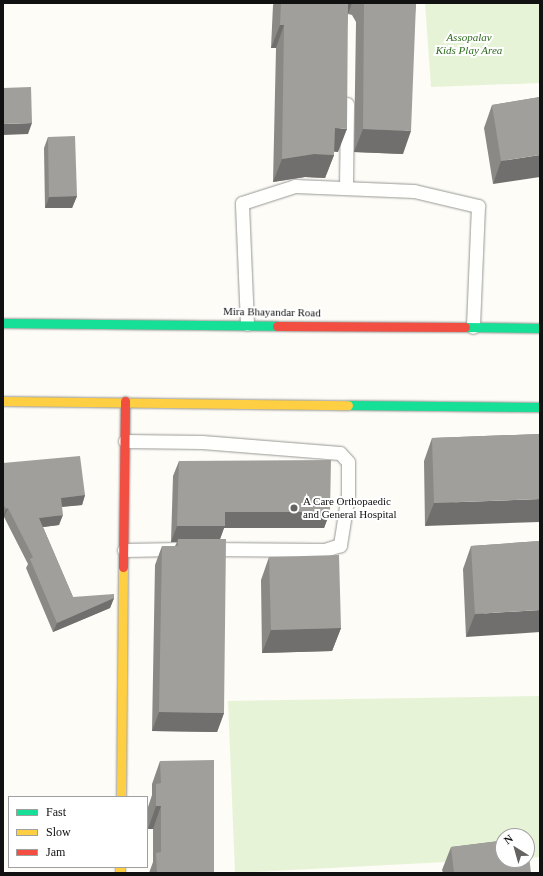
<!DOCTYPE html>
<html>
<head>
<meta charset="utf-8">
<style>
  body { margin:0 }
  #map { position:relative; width:543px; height:876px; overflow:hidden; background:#fdfcf7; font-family:Georgia,serif }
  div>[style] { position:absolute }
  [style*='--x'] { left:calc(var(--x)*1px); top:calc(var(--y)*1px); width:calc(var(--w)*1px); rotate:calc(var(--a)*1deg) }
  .green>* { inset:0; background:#e7f3d7 }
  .roads { filter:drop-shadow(0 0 1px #979795) drop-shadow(0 0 1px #979795) }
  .lane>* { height:13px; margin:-6.5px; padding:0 6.5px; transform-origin:6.5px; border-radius:6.5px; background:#fffffe }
  .fast>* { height:9px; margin:-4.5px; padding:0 4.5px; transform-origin:4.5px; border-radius:4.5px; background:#16e098 }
  .slow>* { height:9px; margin:-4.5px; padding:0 4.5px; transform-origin:4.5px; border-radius:4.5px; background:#ffcf43 }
  .jam>* { height:9px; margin:-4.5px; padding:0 4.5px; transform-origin:4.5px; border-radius:4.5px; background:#f24e42 }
  .wall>* { inset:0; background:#8a8986 }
  .shaded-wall>* { inset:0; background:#716f6d }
  .building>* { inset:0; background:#a19f9c }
  .dots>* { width:11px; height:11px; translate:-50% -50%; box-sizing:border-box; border:2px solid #fff; border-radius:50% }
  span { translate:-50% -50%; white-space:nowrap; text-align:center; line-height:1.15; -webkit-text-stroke:4px #fff; paint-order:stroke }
  .park-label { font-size:11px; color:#2f6b1f; font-style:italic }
  .street-label { font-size:11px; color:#111 }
  .poi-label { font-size:11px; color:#111 }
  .left { translate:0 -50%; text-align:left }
  .frame { position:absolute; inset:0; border:4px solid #111; pointer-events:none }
  .legend { position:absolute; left:8px; top:796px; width:140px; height:72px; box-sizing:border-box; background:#fff; border:1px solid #a0a0a0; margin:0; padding:5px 7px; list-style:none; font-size:12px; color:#111 }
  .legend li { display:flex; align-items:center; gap:8px; height:20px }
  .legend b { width:20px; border:1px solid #a0a0a0 }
  .north { position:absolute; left:495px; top:828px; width:40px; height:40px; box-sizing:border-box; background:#fff; border:1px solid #a0a0a0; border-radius:50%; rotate:323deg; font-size:11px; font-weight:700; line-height:16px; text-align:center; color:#111 }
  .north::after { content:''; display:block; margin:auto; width:14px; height:18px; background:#646362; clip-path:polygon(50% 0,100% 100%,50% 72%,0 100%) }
</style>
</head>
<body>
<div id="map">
  <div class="green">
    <div style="clip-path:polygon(425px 3px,540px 3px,540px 83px,431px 87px)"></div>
    <div style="clip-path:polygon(540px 696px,540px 857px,527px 858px,527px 836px,503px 836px,503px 859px,235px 873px,228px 701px)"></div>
  </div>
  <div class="roads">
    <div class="lane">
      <div style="--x:346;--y:188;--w:84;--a:-89.3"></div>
      <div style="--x:247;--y:324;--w:121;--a:-92.4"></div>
      <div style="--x:242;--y:203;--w:56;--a:-17.8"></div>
      <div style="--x:295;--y:186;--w:119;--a:2.4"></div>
      <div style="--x:414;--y:191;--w:66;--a:13.2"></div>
      <div style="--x:478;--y:206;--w:121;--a:92.4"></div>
      <div style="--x:125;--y:441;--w:77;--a:0.7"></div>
      <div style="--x:202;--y:442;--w:138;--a:4.6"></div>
      <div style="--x:340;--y:453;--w:12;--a:48"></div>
      <div style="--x:348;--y:462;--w:32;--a:90"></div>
      <div style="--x:348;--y:494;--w:52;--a:98.9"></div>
      <div style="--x:340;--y:545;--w:16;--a:162"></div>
      <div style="--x:325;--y:550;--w:116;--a:-179.5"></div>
      <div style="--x:124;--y:550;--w:55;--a:-1"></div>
    </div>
    <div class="fast">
      <div style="--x:3;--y:323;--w:274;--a:0.6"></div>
      <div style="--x:465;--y:327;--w:75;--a:0.8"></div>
      <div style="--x:348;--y:405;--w:192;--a:0.6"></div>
    </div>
    <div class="slow">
      <div style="--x:3;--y:401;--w:345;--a:0.7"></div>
      <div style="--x:121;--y:797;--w:230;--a:-89.5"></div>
      <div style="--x:120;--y:867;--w:6;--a:90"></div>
    </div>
    <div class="jam">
      <div style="--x:277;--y:326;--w:188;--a:0.3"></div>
      <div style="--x:123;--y:567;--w:166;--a:-89.3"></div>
    </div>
  </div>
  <div class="wall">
    <div style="clip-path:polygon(274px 3px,416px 3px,403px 154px,354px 152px,356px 22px,352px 15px,348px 14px,338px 152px,334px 151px,334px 155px,325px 178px,305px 177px,273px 182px,276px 48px,271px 48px,273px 5px)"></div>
    <div style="clip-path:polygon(540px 97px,493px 184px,484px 128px,492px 105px)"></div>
    <div style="clip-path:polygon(48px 137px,77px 196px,72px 208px,45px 208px,44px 148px)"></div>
    <div style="clip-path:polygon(540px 434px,425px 526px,424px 461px,432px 438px)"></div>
    <div style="clip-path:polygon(179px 461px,330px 512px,324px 528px,224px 528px,220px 539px,224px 713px,217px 732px,152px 731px,155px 565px,162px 546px,175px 546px,177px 542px,171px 542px,173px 476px)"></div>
    <div style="clip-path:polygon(3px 463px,85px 495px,82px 505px,62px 507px,59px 525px,43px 527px,73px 597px,114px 598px,110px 608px,53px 632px,26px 568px,28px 564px,4px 517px,3px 518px)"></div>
    <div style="clip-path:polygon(540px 541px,466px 637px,463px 569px,471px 546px)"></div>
    <div style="clip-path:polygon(269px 557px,341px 628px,332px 651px,262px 653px,261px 580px)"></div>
    <div style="clip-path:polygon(160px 761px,214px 873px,149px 873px,153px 862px,153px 829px,148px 829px,148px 807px,152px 795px,152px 784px)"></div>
    <div style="clip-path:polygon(500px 839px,531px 873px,443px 873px,442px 870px,451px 847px,499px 841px)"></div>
  </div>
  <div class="shaded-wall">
    <div style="clip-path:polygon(347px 3px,352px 3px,348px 14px)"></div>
    <div style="clip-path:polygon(280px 25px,284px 25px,276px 48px,271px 48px)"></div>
    <div style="clip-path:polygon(32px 123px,28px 134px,3px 135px,3px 124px)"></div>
    <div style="clip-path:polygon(335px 128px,347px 129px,338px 152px,326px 151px)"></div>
    <div style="clip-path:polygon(363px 129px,411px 131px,403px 154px,354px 152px)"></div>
    <div style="clip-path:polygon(314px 154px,334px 155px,325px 178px,305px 177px,273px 182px,282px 159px)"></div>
    <div style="clip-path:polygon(540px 155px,540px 177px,493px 184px,501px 161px)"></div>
    <div style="clip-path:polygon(77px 196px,72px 208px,45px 208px,49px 197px)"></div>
    <div style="clip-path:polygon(85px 495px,82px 505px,58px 507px,61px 498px)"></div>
    <div style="clip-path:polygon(540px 499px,540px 522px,425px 526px,434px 503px)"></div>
    <div style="clip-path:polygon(8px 508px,4px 517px,3px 518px,6px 509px)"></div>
    <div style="clip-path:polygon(225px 512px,330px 512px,324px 528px,224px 528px,219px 542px,178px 539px,177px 542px,171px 542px,177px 526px)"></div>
    <div style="clip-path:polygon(63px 515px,59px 525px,35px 528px,39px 518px)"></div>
    <div style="clip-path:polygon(114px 598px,110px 608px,53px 632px,57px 623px)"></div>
    <div style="clip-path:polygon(540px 610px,540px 632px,466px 637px,475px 614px)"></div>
    <div style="clip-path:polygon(341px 628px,332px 651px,262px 653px,271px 630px)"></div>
    <div style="clip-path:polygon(159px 712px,224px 713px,217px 732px,152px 731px)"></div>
    <div style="clip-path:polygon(156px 806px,161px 806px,153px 829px,148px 829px)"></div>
  </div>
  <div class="building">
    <div style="clip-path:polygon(281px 3px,348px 3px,347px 129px,335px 128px,334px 155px,314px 154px,282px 159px,284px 25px,280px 25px)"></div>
    <div style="clip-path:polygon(364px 3px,416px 3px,411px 131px,363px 129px)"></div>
    <div style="clip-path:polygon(31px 87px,32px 123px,3px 124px,3px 88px)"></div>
    <div style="clip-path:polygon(540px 97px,540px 155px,501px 161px,492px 105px)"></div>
    <div style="clip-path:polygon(75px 136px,77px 196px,49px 197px,48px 137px)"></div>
    <div style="clip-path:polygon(540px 434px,540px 499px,434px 503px,432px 438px)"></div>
    <div style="clip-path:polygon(80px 456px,85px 495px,61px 498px,63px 515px,39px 518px,73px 597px,114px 594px,114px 598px,57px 623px,30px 559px,33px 557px,8px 508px,6px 509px,3px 504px,3px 463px)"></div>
    <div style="clip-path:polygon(331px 460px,330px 512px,225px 512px,225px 526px,177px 526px,179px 461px)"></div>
    <div style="clip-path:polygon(178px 539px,226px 539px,224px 713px,159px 712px,162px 546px,178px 546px)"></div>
    <div style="clip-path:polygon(540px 541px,540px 610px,475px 614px,471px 546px)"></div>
    <div style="clip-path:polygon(339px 555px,341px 628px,271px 630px,269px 557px)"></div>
    <div style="clip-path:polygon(214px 760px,214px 873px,157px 873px,156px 853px,161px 852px,161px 806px,156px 806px,156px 784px,161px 783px,160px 761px)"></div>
    <div style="clip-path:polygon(503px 838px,503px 860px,527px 860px,527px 838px,531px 873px,454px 873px,451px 847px,500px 841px,500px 839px)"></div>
  </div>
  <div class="dots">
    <div style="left:294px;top:508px;background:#646362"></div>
  </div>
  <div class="park-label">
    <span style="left:469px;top:44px">Assopalav<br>Kids Play Area</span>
  </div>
  <div class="street-label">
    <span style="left:272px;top:312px;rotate:1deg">Mira Bhayandar Road</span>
  </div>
  <div class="poi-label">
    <span class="left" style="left:303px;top:508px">A Care Orthopaedic<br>and General Hospital</span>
  </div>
  <div class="frame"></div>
  <ul class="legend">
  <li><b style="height:5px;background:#16e098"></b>Fast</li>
  <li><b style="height:5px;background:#ffcf43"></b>Slow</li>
  <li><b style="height:5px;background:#f24e42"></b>Jam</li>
  </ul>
  <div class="north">N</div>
</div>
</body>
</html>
